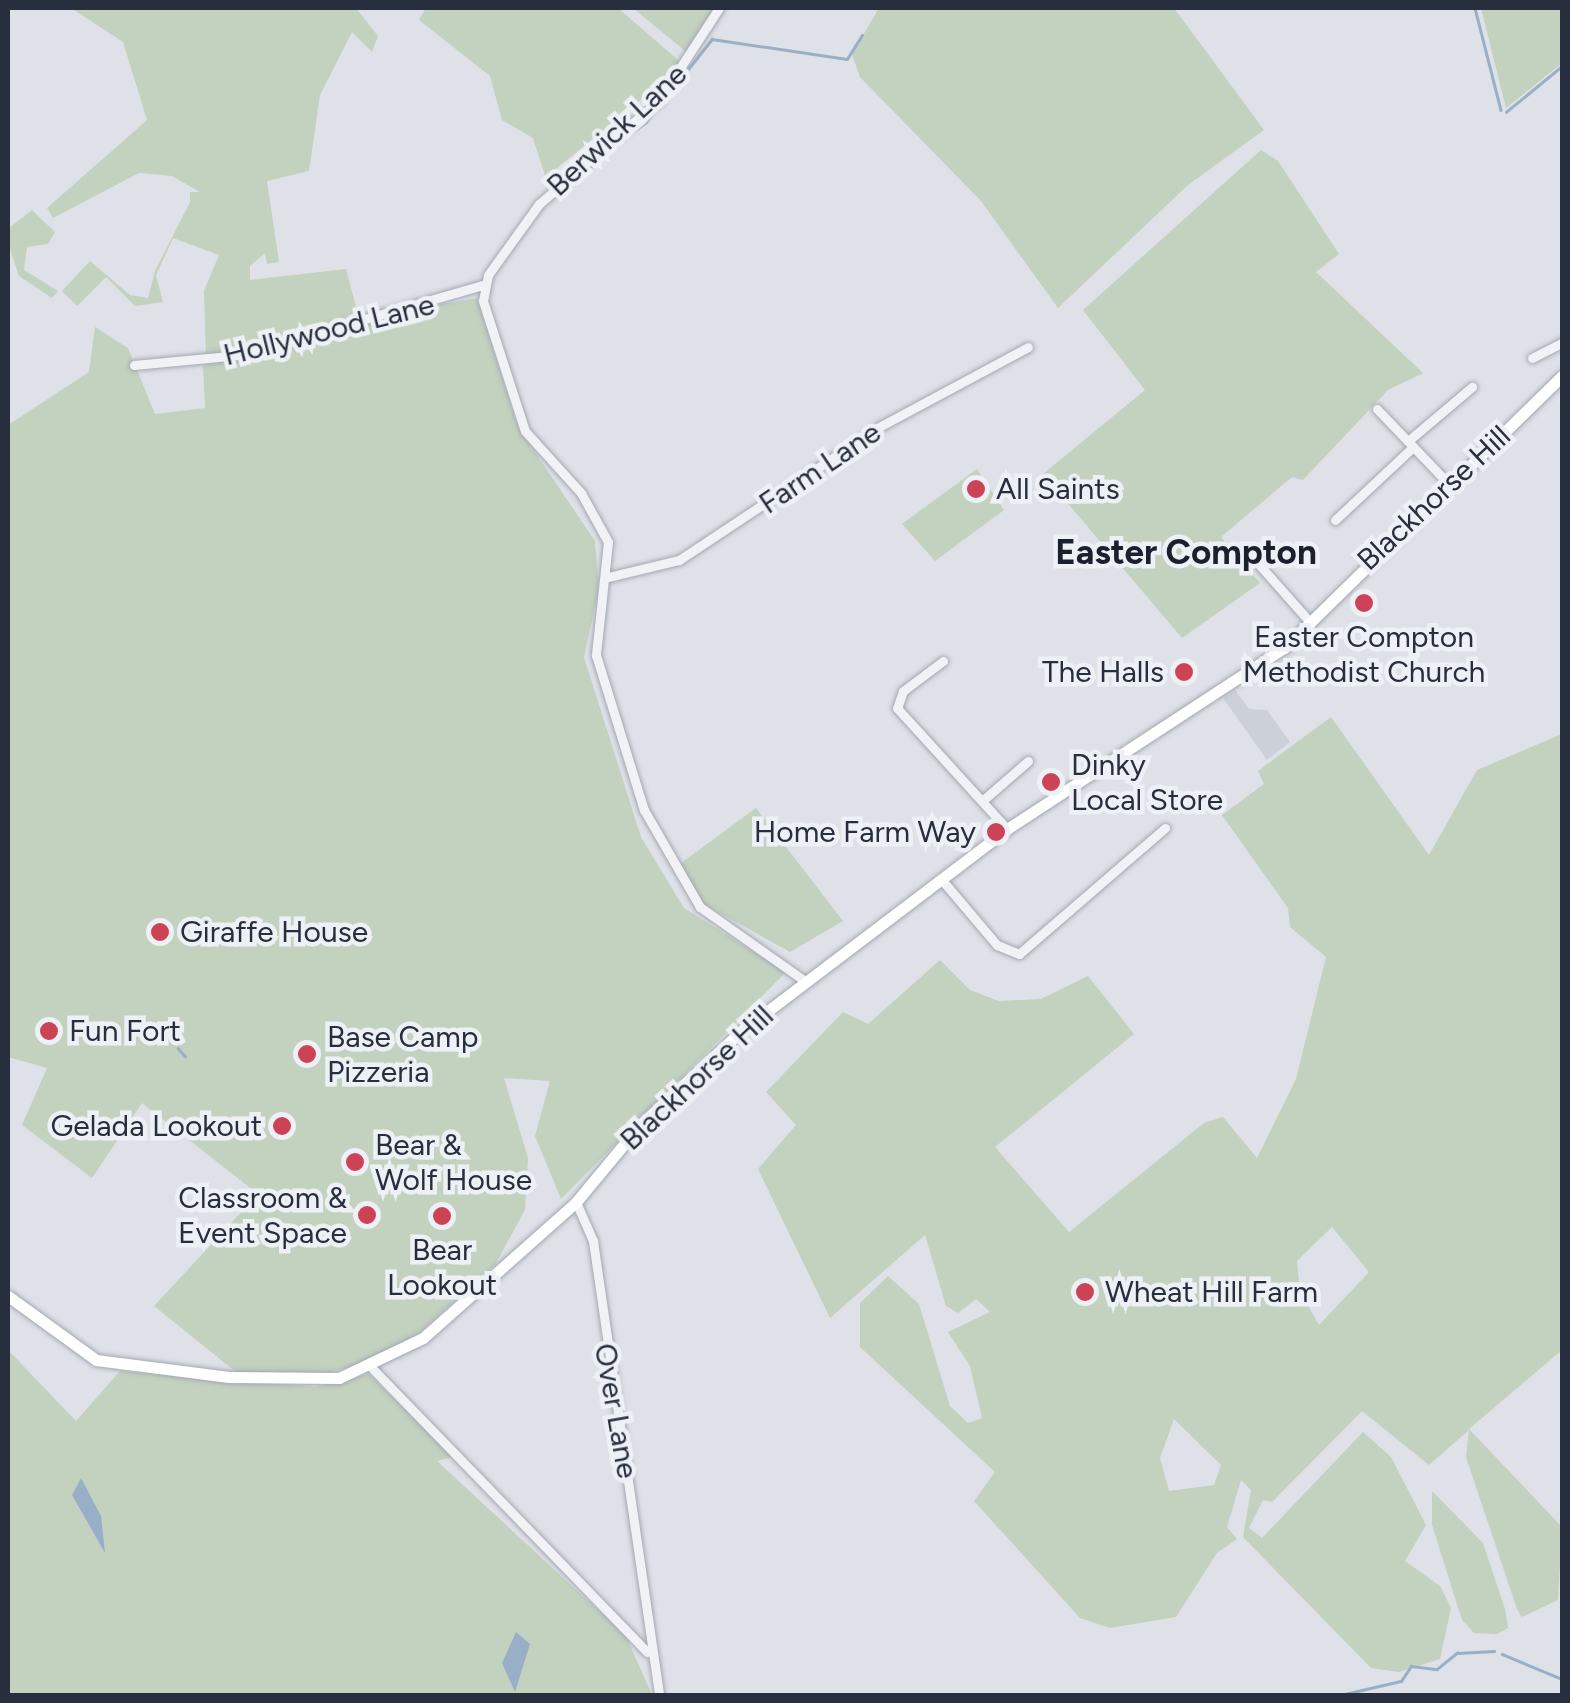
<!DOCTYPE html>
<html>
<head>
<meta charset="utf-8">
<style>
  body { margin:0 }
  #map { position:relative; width:1570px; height:1703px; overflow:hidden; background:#dee1e7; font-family:Figtree,sans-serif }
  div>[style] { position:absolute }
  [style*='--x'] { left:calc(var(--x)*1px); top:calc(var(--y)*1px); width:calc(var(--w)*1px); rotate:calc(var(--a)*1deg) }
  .built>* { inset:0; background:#ccd0d9 }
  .green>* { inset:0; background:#c3d1bf }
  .water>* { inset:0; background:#99afc7 }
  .stream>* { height:2.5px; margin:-1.25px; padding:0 1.25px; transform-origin:1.25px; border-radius:1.25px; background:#99afc7 }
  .roads { filter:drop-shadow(0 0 2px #a3a8b1) drop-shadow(0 0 2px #a3a8b1) }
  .minor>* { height:9px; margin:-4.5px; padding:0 4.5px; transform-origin:4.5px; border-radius:4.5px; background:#f0f2f6 }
  .major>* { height:11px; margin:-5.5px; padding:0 5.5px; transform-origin:5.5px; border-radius:5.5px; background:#fff }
  .dots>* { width:28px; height:28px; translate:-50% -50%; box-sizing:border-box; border:5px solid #edf0f5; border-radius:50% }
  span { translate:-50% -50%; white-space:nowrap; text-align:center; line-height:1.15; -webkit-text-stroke:9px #edf0f5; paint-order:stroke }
  .street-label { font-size:30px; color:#272f3e }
  .poi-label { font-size:30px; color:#272f3e }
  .left { translate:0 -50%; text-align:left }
  .right { translate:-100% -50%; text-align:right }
  .quarter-label { font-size:35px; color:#1a202e; font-weight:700 }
  .frame { position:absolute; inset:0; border:10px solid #272f3e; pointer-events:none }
</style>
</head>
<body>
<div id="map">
  <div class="built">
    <div style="clip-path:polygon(1235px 690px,1249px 709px,1267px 710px,1290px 742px,1267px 760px,1223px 698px)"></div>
  </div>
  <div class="green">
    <div style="clip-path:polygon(71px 8px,356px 8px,378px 36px,372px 52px,352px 32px,320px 95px,309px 171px,267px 181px,279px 262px,267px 264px,265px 253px,250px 266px,250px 280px,346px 269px,358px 314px,206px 357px,204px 291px,219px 255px,173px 238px,156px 275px,163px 302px,135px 306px,106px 277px,77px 306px,62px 291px,90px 261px,130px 295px,148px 298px,155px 271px,190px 202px,190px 192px,200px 192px,172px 176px,139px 173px,53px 218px,47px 208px,147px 120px,123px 42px)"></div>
    <div style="clip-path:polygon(426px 8px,618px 8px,684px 65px,557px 168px,549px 188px,533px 138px,502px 120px,490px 76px,419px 20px)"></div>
    <div style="clip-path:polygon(633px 8px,714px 8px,690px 55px)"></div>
    <div style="clip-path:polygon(879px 8px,1174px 8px,1264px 130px,1188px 185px,1058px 308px,981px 201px,860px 77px,852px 54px)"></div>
    <div style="clip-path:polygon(1481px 8px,1562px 8px,1562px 63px,1506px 108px)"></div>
    <div style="clip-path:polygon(1261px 150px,1278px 161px,1339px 254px,1316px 272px,1423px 373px,1388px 390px,1303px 480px,1292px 477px,1221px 537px,1260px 583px,1182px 638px,1043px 474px,1145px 390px,1083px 310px)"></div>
    <div style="clip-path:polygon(32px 210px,55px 232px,48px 244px,27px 247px,24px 270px,58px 291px,52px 298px,19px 276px,8px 243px,8px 229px)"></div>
    <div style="clip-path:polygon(477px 298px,518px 427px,595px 541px,599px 589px,584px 657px,641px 837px,684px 908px,786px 972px,561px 1199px,535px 1136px,550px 1081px,504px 1078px,528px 1158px,525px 1210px,495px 1265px,419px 1333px,368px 1362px,327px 1373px,236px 1372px,154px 1306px,258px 1194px,142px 1103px,92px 1178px,22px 1125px,47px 1068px,8px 1057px,8px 425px,89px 372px,95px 327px,128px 348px,155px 414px,205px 408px,203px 366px,372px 316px)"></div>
    <div style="clip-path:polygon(977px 469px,1004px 510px,935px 561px,902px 524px)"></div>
    <div style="clip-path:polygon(evenodd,1331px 717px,1429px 855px,1477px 770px,1562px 734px,1562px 1350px,1469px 1429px,1562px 1527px,1558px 1600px,1522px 1617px,1517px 1609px,1466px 1457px,1469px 1430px,1429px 1465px,1362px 1411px,1272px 1502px,1263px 1500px,1249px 1528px,1262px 1538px,1363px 1432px,1391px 1457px,1426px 1525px,1405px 1561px,1440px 1586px,1451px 1608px,1440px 1659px,1399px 1672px,1371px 1668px,1243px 1537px,1251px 1490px,1241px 1480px,1227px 1527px,1237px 1539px,1217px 1553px,1176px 1617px,1110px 1628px,1080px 1618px,974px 1501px,995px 1472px,860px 1347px,860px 1303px,888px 1276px,919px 1304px,950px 1406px,968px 1423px,982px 1418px,970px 1366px,948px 1332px,990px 1312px,976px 1299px,958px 1313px,946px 1306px,925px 1235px,830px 1318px,758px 1169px,796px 1125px,766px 1092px,843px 1012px,868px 1024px,940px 960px,970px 990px,999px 1001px,1041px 999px,1088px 976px,1134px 1034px,995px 1147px,1069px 1232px,1204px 1123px,1223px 1117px,1257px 1158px,1296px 1079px,1326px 957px,1290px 927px,1288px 908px,1222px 815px,1264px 784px,1258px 771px,1331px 717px,1332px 1227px,1369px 1272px,1319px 1325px,1300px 1292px,1297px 1261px,1332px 1227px,1331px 717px,1174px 1419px,1221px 1465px,1214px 1485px,1169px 1491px,1160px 1458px,1174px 1419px)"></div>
    <div style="clip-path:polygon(756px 808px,843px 921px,790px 952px,702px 903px,677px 866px)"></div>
    <div style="clip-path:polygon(8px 1350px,76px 1421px,120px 1371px,316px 1387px,369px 1374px,452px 1457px,437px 1461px,626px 1636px,652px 1695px,8px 1695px)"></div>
    <div style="clip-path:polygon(1432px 1491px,1483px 1543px,1505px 1609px,1508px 1628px,1497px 1634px,1474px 1633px,1462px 1620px,1432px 1525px)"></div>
  </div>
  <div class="water">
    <div style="clip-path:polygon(81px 1478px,101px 1516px,105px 1553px,72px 1495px)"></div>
    <div style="clip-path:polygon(516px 1632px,530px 1644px,515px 1692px,502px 1663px)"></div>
  </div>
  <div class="stream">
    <div style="--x:1475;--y:8;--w:105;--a:75.7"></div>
    <div style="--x:1506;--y:112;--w:72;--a:-39.4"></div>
    <div style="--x:604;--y:154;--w:53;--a:-37.3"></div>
    <div style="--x:646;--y:122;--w:106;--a:-51.5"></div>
    <div style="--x:712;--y:39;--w:136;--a:8.4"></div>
    <div style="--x:847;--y:59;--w:28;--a:-58"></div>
    <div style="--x:578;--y:178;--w:23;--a:-45"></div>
    <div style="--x:178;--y:1048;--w:11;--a:49"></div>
    <div style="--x:1502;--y:1654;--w:65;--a:22.6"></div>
    <div style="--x:1205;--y:1696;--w:30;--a:0"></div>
    <div style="--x:1262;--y:1696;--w:9;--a:0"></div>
    <div style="--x:1336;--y:1696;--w:67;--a:-13"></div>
    <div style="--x:1401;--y:1681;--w:18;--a:-56"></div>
    <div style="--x:1411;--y:1666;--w:26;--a:7"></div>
    <div style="--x:1437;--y:1669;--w:26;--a:-39"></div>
    <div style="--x:1457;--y:1653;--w:37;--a:-3"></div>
  </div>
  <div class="roads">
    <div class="minor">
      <div style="--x:719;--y:8;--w:110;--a:123.1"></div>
      <div style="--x:659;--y:100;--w:159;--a:139.1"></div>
      <div style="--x:539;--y:204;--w:87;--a:125.7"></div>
      <div style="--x:488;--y:275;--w:26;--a:101"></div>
      <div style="--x:483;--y:301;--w:137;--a:72.1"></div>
      <div style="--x:525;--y:431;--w:84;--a:47.9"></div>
      <div style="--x:581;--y:493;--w:56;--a:61.1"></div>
      <div style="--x:608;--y:542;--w:114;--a:96.1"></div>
      <div style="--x:596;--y:655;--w:162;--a:72.8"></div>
      <div style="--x:644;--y:810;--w:112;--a:60"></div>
      <div style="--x:700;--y:907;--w:128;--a:35.2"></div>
      <div style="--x:1532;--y:358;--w:34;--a:-27"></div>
      <div style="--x:134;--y:365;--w:106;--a:-5.4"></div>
      <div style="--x:240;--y:355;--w:253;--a:-16.1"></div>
      <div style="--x:1377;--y:409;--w:105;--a:46.2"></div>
      <div style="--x:1408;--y:441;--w:84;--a:-40.2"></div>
      <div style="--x:1335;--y:520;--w:107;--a:-43.1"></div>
      <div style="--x:1248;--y:552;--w:92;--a:48.5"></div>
      <div style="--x:608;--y:577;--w:73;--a:-13.5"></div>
      <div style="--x:679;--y:560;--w:240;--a:-33.6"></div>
      <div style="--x:879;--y:427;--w:169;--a:-28.2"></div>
      <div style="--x:943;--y:661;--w:50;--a:143.1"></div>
      <div style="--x:903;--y:691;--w:18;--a:109"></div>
      <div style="--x:897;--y:708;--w:164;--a:47.7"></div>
      <div style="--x:982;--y:801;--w:61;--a:-41"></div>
      <div style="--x:942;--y:880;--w:85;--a:49.8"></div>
      <div style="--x:997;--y:945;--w:24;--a:22"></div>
      <div style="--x:1019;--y:954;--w:193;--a:-40.8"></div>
      <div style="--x:576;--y:1202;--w:43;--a:66.4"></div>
      <div style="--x:593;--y:1241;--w:460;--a:81.7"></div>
      <div style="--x:371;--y:1367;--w:397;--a:45.9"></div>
    </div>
    <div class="major">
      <div style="--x:8;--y:1296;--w:109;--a:36"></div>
      <div style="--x:96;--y:1360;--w:134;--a:7.3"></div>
      <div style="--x:229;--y:1377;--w:110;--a:0.5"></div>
      <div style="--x:339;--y:1378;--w:93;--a:-25.5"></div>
      <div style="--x:423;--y:1338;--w:205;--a:-41.6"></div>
      <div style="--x:576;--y:1202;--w:100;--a:-50.3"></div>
      <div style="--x:640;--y:1125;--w:137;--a:-42.9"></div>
      <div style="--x:740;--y:1032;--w:335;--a:-37.2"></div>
      <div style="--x:1007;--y:829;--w:331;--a:-33.2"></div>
      <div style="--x:1284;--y:648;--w:389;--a:-44.4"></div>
    </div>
  </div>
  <div class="dots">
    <div style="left:976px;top:489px;background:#cc4356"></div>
    <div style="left:1364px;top:603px;background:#cc4356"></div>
    <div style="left:1184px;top:672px;background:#cc4356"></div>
    <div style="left:1051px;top:782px;background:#cc4356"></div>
    <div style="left:996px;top:832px;background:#cc4356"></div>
    <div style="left:160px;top:932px;background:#cc4356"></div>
    <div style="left:49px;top:1031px;background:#cc4356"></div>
    <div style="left:307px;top:1054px;background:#cc4356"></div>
    <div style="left:282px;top:1126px;background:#cc4356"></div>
    <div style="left:355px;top:1162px;background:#cc4356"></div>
    <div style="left:367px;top:1215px;background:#cc4356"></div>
    <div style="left:442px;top:1216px;background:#cc4356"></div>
    <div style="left:1085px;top:1292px;background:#cc4356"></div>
  </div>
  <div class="street-label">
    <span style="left:617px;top:130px;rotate:-43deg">Berwick Lane</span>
    <span style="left:329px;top:330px;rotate:-14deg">Hollywood Lane</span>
    <span style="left:820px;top:468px;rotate:-34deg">Farm Lane</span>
    <span style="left:1434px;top:498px;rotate:-43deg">Blackhorse Hill</span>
    <span style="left:697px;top:1078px;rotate:-43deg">Blackhorse Hill</span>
    <span style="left:616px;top:1411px;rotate:80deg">Over Lane</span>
  </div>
  <div class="poi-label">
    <span class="left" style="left:996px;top:489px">All Saints</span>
    <span style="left:1364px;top:654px">Easter Compton<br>Methodist Church</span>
    <span class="right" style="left:1164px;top:672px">The Halls</span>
    <span class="left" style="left:1071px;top:782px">Dinky<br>Local Store</span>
    <span class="right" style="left:976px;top:832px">Home Farm Way</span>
    <span class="left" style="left:180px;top:932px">Giraffe House</span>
    <span class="left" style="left:69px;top:1031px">Fun Fort</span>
    <span class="left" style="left:327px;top:1054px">Base Camp<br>Pizzeria</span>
    <span class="right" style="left:262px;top:1126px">Gelada Lookout</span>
    <span class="left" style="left:375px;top:1162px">Bear &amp;<br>Wolf House</span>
    <span class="right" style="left:347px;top:1215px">Classroom &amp;<br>Event Space</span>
    <span style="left:442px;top:1267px">Bear<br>Lookout</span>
    <span class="left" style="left:1105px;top:1292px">Wheat Hill Farm</span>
  </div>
  <div class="quarter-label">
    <span style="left:1186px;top:552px">Easter Compton</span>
  </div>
  <div class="frame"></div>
</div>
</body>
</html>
